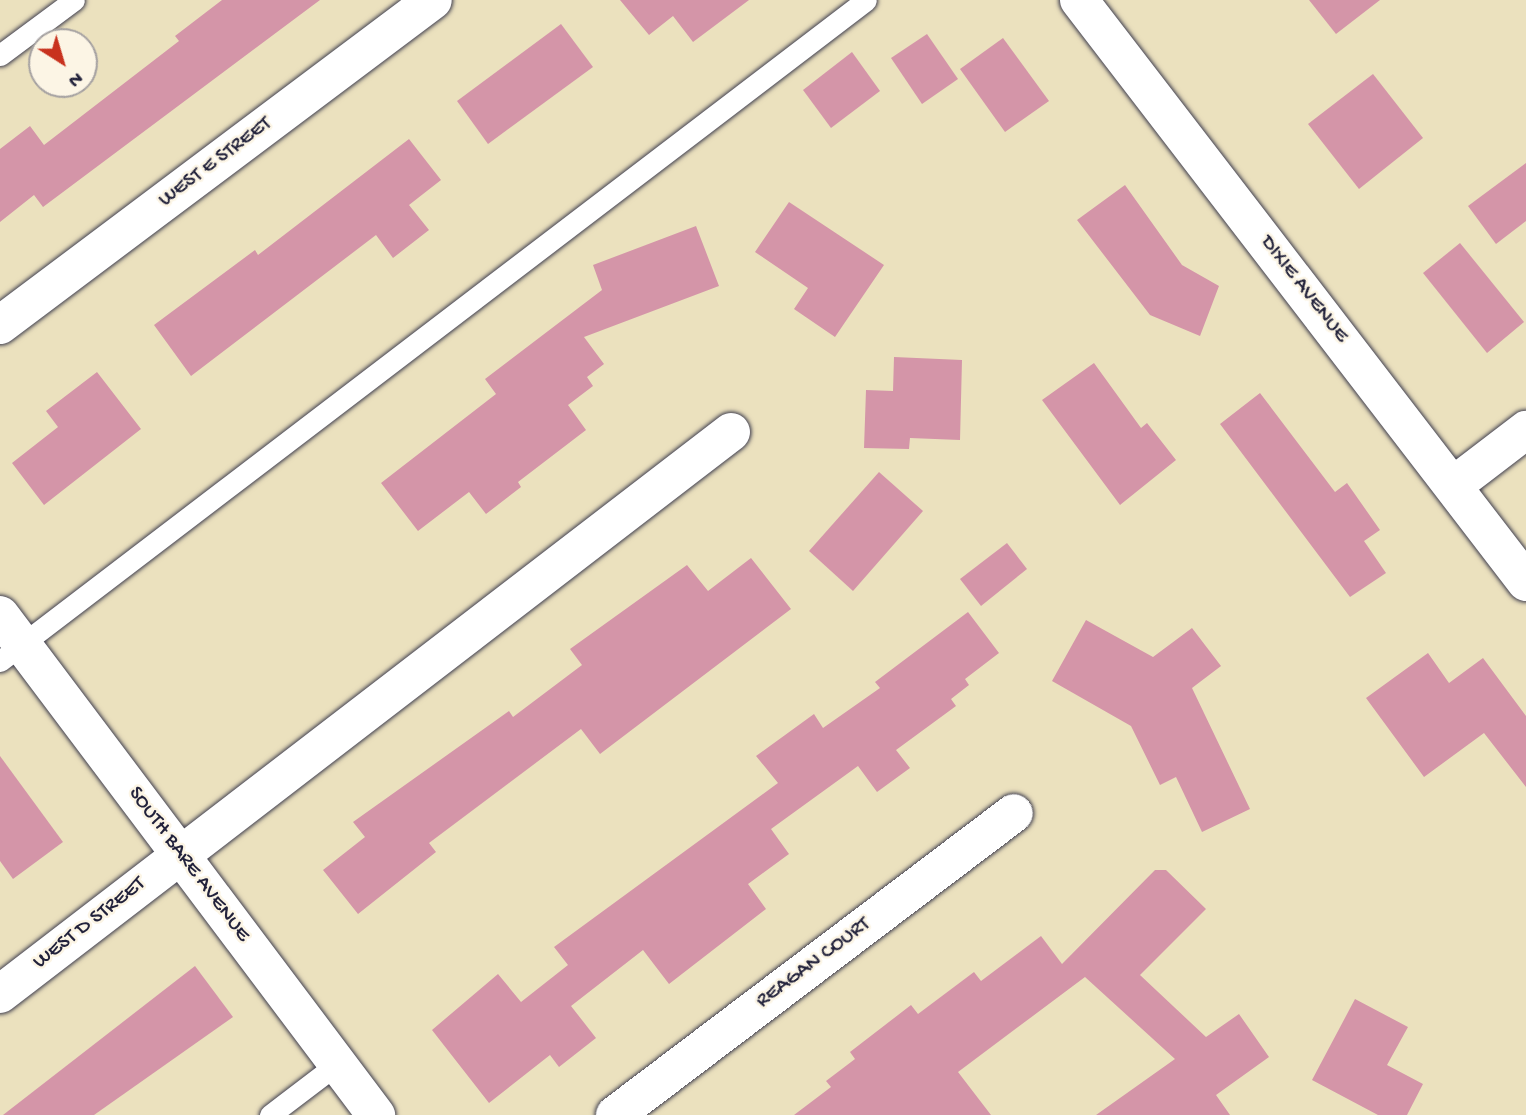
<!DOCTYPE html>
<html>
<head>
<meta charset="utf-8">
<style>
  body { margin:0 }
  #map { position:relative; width:1526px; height:1115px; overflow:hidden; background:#ebe1be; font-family:"Gochi Hand",sans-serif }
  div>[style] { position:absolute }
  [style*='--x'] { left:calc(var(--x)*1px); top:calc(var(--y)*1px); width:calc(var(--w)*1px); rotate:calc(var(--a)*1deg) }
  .building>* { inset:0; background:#d495a8 }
  .roads { filter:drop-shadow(0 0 2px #403f4f) drop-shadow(0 0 2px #403f4f) }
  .lane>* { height:21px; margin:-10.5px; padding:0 10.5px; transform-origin:10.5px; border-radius:10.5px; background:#fff }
  .street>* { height:38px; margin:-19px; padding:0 19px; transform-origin:19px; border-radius:19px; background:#fff }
  .secondary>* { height:38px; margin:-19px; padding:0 19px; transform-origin:19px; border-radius:19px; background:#fff }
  span { translate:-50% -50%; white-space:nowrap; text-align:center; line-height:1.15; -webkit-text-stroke:5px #fcf5e5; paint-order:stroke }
  .street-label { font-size:21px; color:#22223b }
  .north { position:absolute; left:28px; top:28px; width:70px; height:70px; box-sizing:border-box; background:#fcf5e5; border:2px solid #a5a1a1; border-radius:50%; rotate:143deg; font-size:19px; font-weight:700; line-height:28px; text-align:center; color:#22223b }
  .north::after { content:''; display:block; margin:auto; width:24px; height:32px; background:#c8321e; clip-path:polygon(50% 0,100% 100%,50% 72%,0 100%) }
</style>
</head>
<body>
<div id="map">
  <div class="building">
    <div style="clip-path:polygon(222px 0,320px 0,43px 207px,34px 195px,0 222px,0 149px,30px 126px,44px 145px,179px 41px,175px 36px)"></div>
    <div style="clip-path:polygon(620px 0,749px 0,693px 42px,673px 16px,649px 35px)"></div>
    <div style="clip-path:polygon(1309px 0,1380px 0,1336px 34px)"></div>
    <div style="clip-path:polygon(561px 24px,593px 67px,488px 144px,457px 101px)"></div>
    <div style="clip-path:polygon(927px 34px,958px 79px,922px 104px,891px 58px)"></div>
    <div style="clip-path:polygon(1003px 38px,1049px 101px,1005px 132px,960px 69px)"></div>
    <div style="clip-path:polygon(852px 52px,880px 91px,831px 128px,803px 90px)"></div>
    <div style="clip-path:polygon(1373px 74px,1423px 138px,1359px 189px,1308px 124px)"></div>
    <div style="clip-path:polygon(409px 139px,441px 180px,409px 205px,429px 230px,393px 258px,376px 235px,191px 376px,154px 325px,255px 250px,258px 255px)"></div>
    <div style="clip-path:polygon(1526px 163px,1526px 221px,1496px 244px,1468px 206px)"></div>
    <div style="clip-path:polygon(1125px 185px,1182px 265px,1219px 286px,1200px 336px,1150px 315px,1077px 220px)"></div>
    <div style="clip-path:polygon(789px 202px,884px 265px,835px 337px,794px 309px,808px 288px,755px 252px)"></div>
    <div style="clip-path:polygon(696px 226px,719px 286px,584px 337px,604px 364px,587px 377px,593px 386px,568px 405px,586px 430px,518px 482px,521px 487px,486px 514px,469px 492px,418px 531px,381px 483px,496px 394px,485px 379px,602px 290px,593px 265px)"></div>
    <div style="clip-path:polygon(1460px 243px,1524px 322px,1487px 353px,1423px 273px)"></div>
    <div style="clip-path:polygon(894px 357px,962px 360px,960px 440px,910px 438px,909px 449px,864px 448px,866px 390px,893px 391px)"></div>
    <div style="clip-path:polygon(1094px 363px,1141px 428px,1147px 423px,1176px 460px,1120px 505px,1042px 400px)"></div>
    <div style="clip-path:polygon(97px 372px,141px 429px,44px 505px,12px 463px,58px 427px,46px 411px)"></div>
    <div style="clip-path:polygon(1260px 393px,1335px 492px,1347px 483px,1380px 530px,1364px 541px,1386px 573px,1350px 597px,1220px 424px)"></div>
    <div style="clip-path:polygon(879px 472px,923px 511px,853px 591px,809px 551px)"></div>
    <div style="clip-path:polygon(1007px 543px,1027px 569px,981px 606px,960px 579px)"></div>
    <div style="clip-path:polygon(751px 558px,791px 609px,600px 754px,581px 729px,429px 843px,436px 852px,358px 914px,323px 870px,365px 837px,353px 822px,509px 711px,513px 717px,582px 665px,570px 649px,687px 565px,708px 591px)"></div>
    <div style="clip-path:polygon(968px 612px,999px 653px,965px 679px,969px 685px,951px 699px,956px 706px,896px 750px,910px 768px,877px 792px,858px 766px,771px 829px,789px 854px,748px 884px,766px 909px,669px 984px,643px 950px,571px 1006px,596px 1038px,559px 1067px,550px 1055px,489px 1103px,432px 1030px,498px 974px,521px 1002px,568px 965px,554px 947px,778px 783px,756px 756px,814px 714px,823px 728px,880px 688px,875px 682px)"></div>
    <div style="clip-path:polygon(1086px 620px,1153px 657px,1192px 628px,1221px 666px,1192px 688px,1250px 809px,1202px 832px,1176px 777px,1160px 785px,1131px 726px,1052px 681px)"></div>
    <div style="clip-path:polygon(1428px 653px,1449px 683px,1483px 658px,1526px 716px,1526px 787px,1484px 733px,1424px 777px,1366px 698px)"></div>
    <div style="clip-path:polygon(0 756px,63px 842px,13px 879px,0 861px)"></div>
    <div style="clip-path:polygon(1155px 870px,1166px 870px,1206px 909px,1140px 975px,1206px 1037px,1239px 1014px,1269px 1057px,1216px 1095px,1230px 1115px,1096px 1115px,1175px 1059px,1085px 977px,958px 1072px,991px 1115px,794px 1115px,831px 1087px,826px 1081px,855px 1059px,850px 1052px,911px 1005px,918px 1014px,974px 972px,981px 981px,1041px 936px,1062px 964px)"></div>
    <div style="clip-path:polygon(195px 966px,233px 1017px,94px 1115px,3px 1115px)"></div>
    <div style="clip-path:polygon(1355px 999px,1408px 1027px,1387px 1065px,1423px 1084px,1407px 1115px,1378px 1115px,1312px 1080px)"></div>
  </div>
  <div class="roads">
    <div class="lane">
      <div style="--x:0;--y:55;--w:92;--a:-36.6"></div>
      <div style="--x:0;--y:661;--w:1089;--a:-37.35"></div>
      <div style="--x:270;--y:1115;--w:84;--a:-37.3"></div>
    </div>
    <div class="street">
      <div style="--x:1079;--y:0;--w:734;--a:52.47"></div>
      <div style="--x:0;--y:325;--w:541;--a:-36.89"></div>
      <div style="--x:1454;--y:485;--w:91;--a:-37.4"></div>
      <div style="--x:0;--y:994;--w:922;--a:-37.55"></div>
      <div style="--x:615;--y:1115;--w:500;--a:-37.12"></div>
    </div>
    <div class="secondary">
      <div style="--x:0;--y:615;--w:626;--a:53.06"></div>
    </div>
  </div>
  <div class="street-label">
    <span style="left:216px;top:163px;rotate:-37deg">WEST E STREET</span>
    <span style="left:1303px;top:290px;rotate:52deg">DIXIE AVENUE</span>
    <span style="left:188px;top:865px;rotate:53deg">SOUTH BARE AVENUE</span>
    <span style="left:90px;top:924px;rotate:-38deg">WEST D STREET</span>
    <span style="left:814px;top:964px;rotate:-37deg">REAGAN COURT</span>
  </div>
  <div class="north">N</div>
</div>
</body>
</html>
